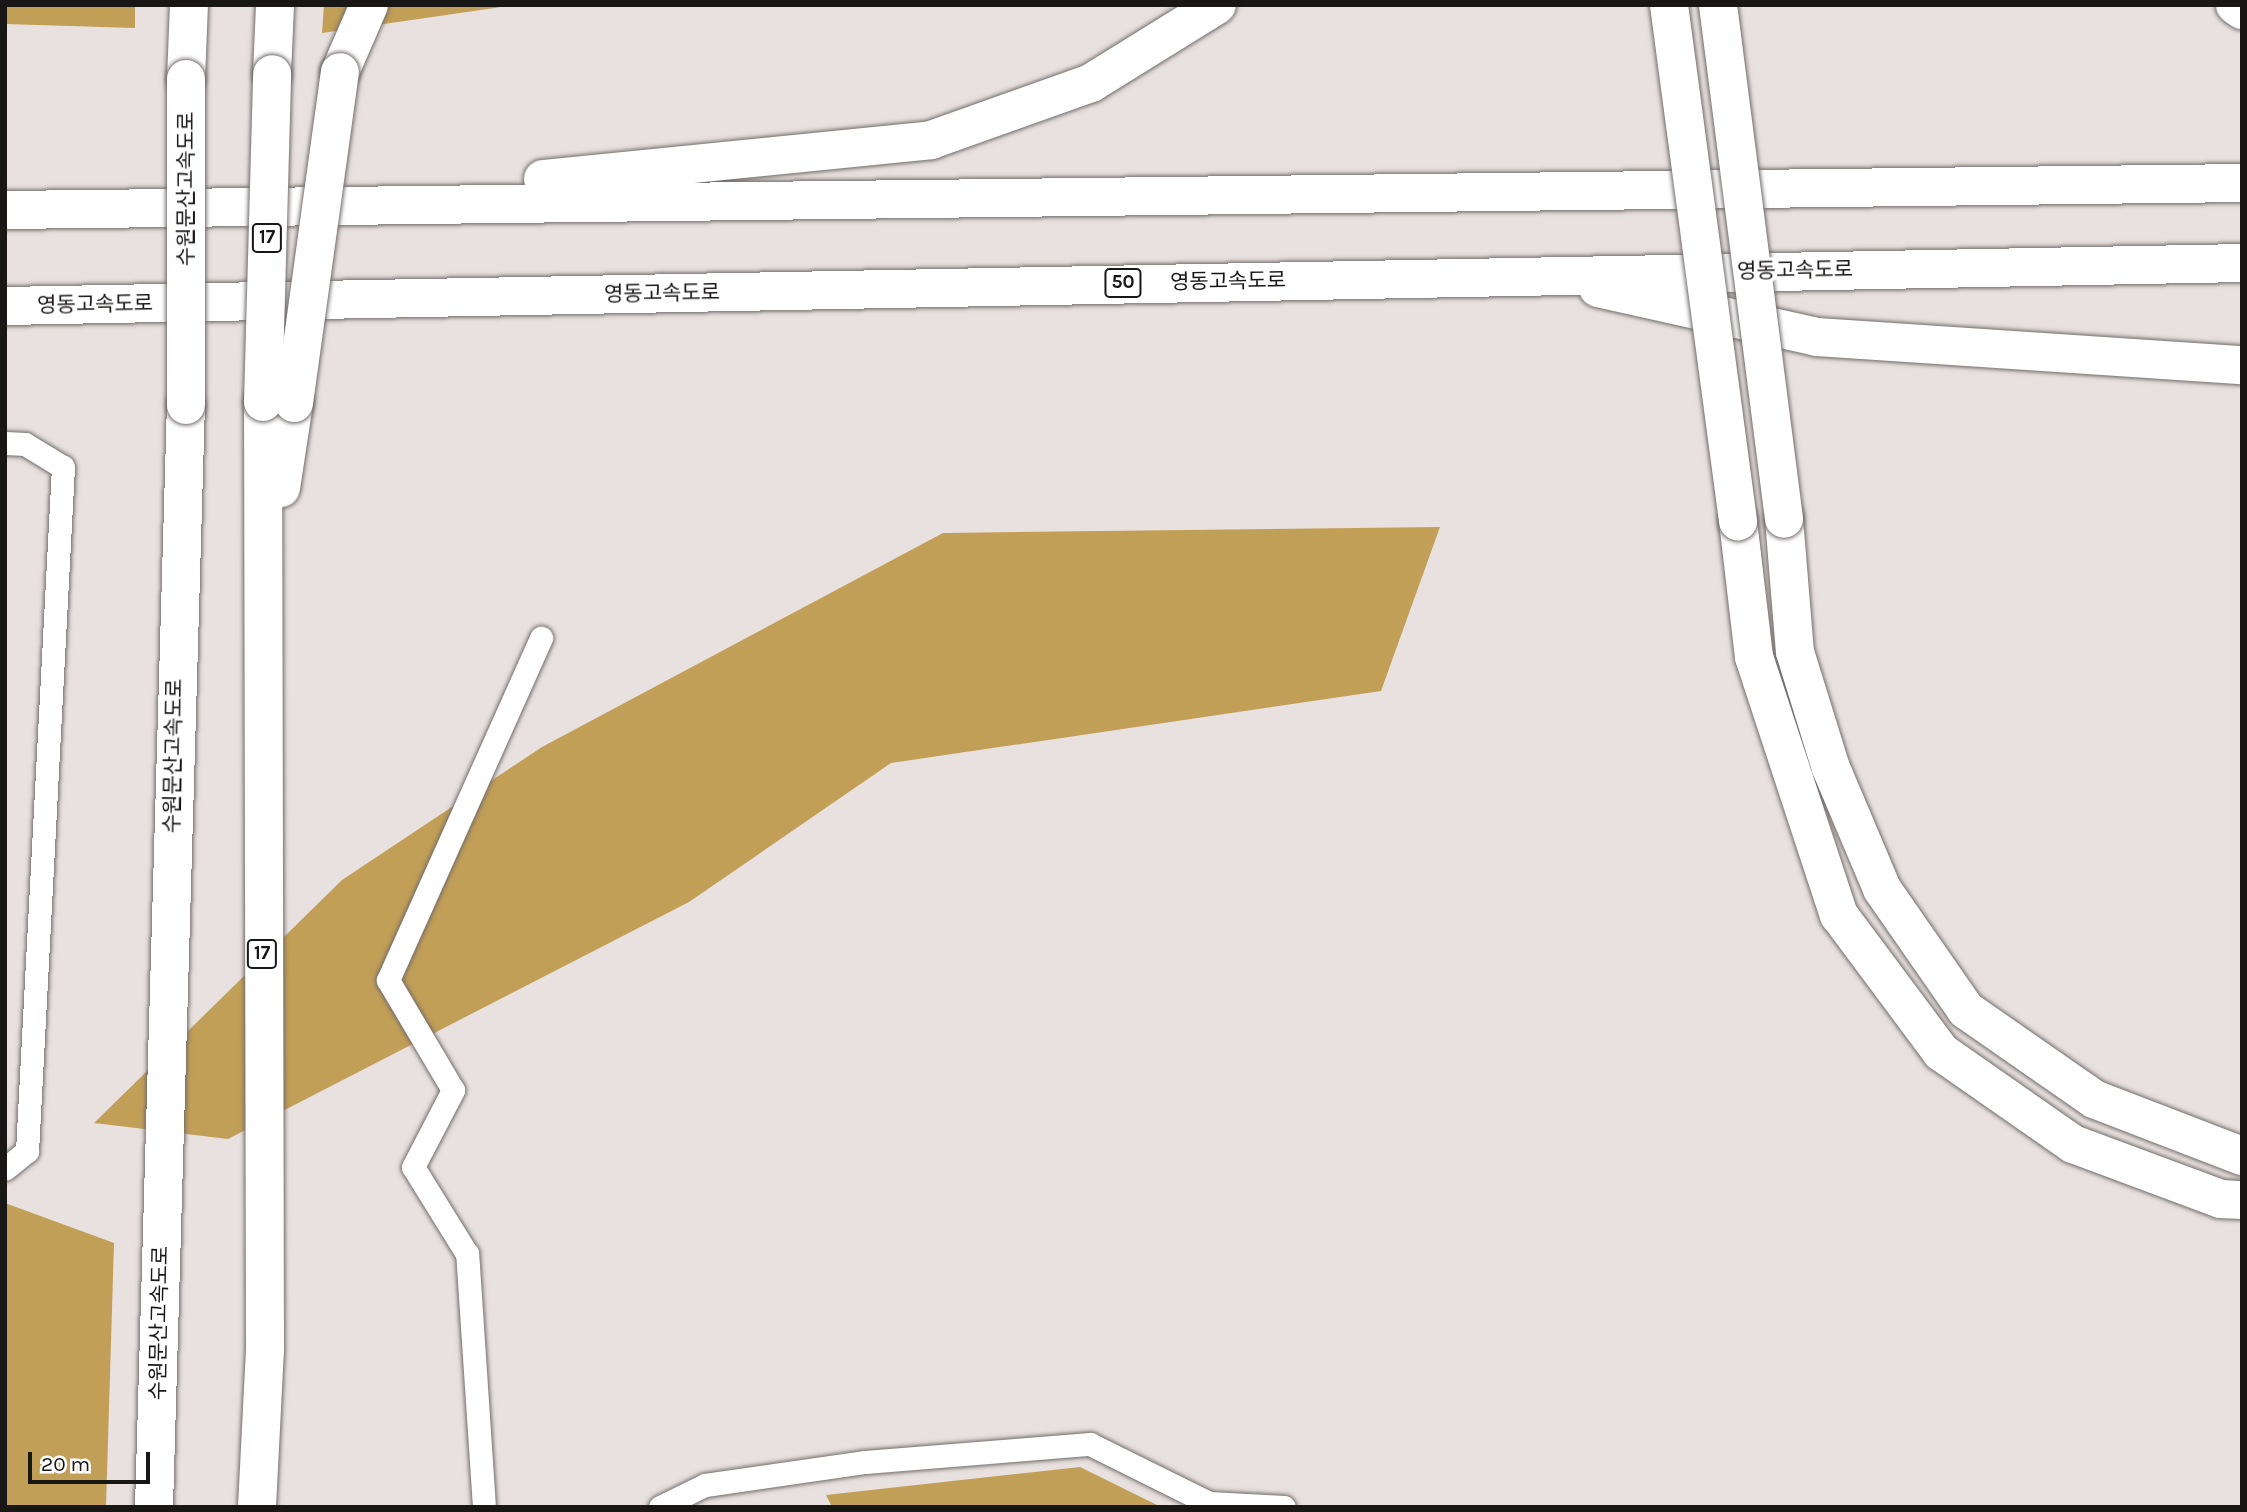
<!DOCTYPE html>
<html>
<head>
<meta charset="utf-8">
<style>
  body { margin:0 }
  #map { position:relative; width:2247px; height:1512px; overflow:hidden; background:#e8e1df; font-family:Karla,"Noto Sans KR",sans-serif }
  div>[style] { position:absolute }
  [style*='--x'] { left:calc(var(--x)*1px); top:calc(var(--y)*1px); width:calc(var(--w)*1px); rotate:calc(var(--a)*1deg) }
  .forest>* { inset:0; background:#c29f57 }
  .roads { filter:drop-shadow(0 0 2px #726c6b) drop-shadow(0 0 2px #726c6b) }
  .lane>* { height:23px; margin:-11.5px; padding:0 11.5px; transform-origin:11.5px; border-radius:11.5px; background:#fff }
  .highway>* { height:38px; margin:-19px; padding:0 19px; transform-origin:19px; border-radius:19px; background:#fff }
  .bridges { filter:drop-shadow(0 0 2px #726c6b) drop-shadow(0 0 2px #726c6b) }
  .highway-bridge>* { height:38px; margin:-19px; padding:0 19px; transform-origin:19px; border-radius:19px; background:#fff }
  span { translate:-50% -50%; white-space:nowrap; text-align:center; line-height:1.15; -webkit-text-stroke:7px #fff; paint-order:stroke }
  .shield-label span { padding:2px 5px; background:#fff; border:2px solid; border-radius:5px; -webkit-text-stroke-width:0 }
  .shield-label { font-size:19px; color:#191716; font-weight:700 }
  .street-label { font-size:21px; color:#191716 }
  .frame { position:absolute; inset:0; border:7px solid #191716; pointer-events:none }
  .scale { position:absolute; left:28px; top:1452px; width:122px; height:32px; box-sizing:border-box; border:4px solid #191716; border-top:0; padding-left:9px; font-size:21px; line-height:24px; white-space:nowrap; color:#191716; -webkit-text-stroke:5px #fff; paint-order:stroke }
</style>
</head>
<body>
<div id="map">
  <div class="forest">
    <div style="clip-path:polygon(5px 5px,135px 5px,135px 28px,5px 24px)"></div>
    <div style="clip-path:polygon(324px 5px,515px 5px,322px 33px)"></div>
    <div style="clip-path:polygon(1440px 527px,1381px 691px,891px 763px,689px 902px,228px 1139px,94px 1123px,342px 880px,542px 747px,943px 533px)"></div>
    <div style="clip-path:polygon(5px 1203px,114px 1243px,106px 1507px,5px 1507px)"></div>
    <div style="clip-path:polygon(1080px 1467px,1161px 1507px,832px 1507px,826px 1495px)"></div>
  </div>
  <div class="roads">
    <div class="lane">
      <div style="--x:5;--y:443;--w:20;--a:3"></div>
      <div style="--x:25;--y:444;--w:44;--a:31.2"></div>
      <div style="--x:63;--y:467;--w:685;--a:93.01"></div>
      <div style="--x:27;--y:1151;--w:28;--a:141"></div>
      <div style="--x:484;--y:1507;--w:254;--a:-93.8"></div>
      <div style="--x:467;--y:1254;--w:102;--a:-121.8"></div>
      <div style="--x:413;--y:1167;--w:87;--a:-62.5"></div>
      <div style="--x:453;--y:1090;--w:128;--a:-120.6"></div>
      <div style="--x:388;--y:980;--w:375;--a:-65.9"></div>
      <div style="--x:660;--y:1507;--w:50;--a:-26.1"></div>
      <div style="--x:705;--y:1485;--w:162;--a:-8.2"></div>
      <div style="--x:865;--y:1462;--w:226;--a:-4.6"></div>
      <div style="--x:1090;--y:1444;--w:133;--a:26.4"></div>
      <div style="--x:1209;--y:1503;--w:75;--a:3.1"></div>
    </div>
    <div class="highway">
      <div style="--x:2235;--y:5;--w:9;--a:36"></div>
      <div style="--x:340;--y:72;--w:73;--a:-66.6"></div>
      <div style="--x:272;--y:74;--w:69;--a:-87.5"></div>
      <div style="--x:186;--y:79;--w:74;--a:-87.7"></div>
      <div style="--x:543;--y:179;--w:390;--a:-5.7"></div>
      <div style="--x:931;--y:140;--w:170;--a:-19.6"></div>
      <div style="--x:1091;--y:83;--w:148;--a:-31.8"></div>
      <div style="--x:5;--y:210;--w:2237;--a:-0.69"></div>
      <div style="--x:1598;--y:288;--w:224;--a:12.6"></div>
      <div style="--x:1817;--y:337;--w:426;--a:3.8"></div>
      <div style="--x:5;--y:306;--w:2237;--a:-1.1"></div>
      <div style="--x:281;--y:488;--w:86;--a:-81.3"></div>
      <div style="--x:1784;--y:519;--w:133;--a:85.3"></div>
      <div style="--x:1795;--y:652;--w:121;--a:72.8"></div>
      <div style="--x:1831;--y:768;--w:131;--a:67.1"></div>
      <div style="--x:1882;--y:889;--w:147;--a:55.2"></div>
      <div style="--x:1966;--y:1010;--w:156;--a:34.8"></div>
      <div style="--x:2094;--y:1099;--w:159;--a:21.1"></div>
      <div style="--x:1738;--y:521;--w:137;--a:83.3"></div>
      <div style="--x:1754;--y:657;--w:272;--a:71.8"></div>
      <div style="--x:1839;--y:915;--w:171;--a:53.3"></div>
      <div style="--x:1941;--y:1052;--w:161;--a:34.9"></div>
      <div style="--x:2073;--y:1144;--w:158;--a:20.4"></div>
      <div style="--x:2221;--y:1199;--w:21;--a:3"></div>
      <div style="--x:154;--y:1507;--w:1102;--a:-88.34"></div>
      <div style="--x:257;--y:1507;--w:156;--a:-87.1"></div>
      <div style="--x:265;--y:1351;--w:949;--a:-90.12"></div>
    </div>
  </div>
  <div class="bridges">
    <div class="highway-bridge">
      <div style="--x:1669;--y:5;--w:521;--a:82.38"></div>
      <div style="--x:1718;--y:5;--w:518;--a:82.68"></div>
      <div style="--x:263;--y:402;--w:328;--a:-88.4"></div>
      <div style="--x:294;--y:403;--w:334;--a:-82.1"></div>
      <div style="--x:186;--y:405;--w:326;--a:-90"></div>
    </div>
  </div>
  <div class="shield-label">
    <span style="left:267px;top:238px">17</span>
    <span style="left:1123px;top:283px">50</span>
    <span style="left:262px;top:954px">17</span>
  </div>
  <div class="street-label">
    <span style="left:186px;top:189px;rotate:-90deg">수원문산고속도로</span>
    <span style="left:1795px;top:270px;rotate:-1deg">영동고속도로</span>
    <span style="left:1228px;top:281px;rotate:-1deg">영동고속도로</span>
    <span style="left:662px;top:293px;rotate:-1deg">영동고속도로</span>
    <span style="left:95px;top:304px;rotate:-1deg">영동고속도로</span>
    <span style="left:173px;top:756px;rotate:-89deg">수원문산고속도로</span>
    <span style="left:159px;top:1323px;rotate:-89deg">수원문산고속도로</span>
  </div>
  <div class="frame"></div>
  <div class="scale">20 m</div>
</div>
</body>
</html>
